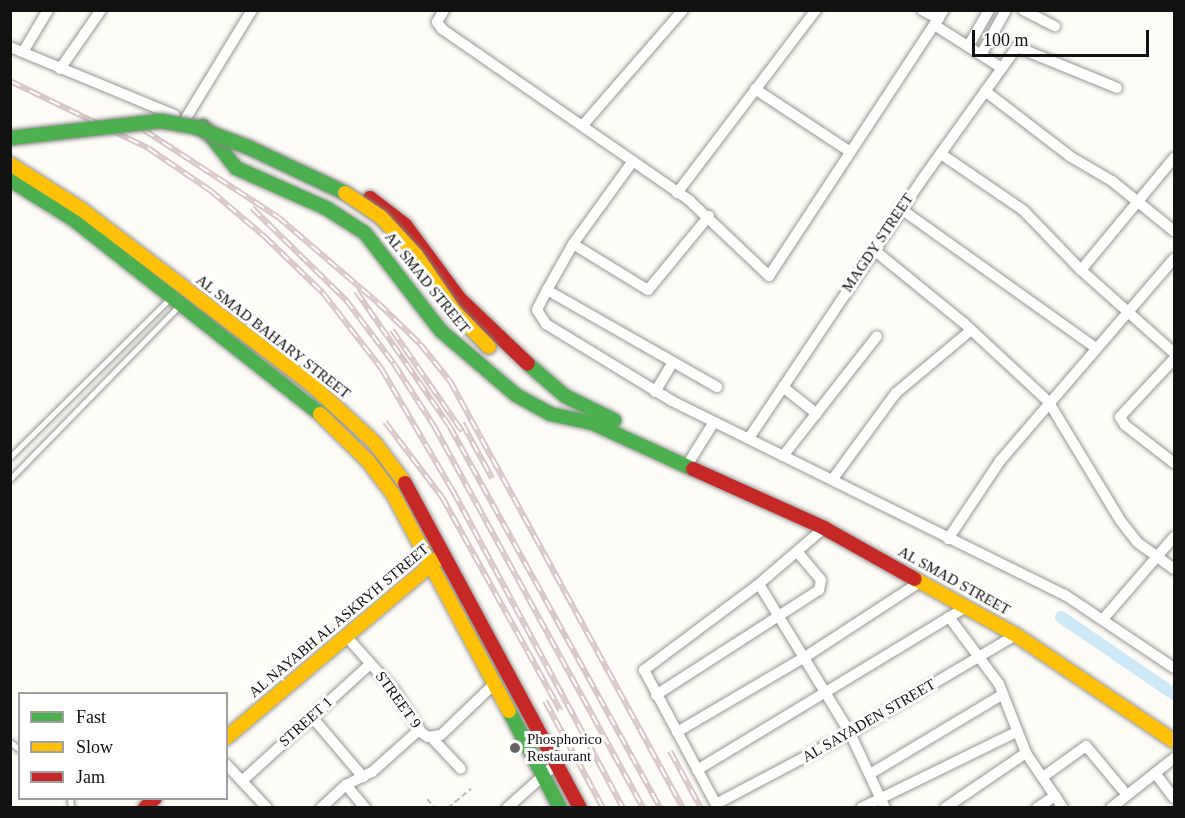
<!DOCTYPE html>
<html>
<head>
<meta charset="utf-8">
<style>
  body { margin:0 }
  #map { position:relative; width:1185px; height:818px; overflow:hidden; background:#fdfcf7; font-family:"Times New Roman",serif }
  div>[style] { position:absolute }
  [style*='--x'] { left:calc(var(--x)*1px); top:calc(var(--y)*1px); width:calc(var(--w)*1px); rotate:calc(var(--a)*1deg) }
  .canal>* { height:12px; margin:-6px; padding:0 6px; transform-origin:6px; border-radius:6px; background:#cde8f7 }
  .path>* { height:2px; margin-top:-1px; transform-origin:0; background:repeating-linear-gradient(90deg,#b9b9b8 0 6px,transparent 0 9px) }
  .roads { filter:drop-shadow(0 0 2px #979795) drop-shadow(0 0 2px #979795) }
  .lane>* { height:5px; margin:-2.5px; padding:0 2.5px; transform-origin:2.5px; border-radius:2.5px; background:#fffffe }
  .street>* { height:10px; margin:-5px; padding:0 5px; transform-origin:5px; border-radius:5px; background:#fffffe }
  .fast>* { height:14px; margin:-7px; padding:0 7px; transform-origin:7px; border-radius:7px; background:#4caf50 }
  .slow>* { height:14px; margin:-7px; padding:0 7px; transform-origin:7px; border-radius:7px; background:#ffc107 }
  .jam>* { height:14px; margin:-7px; padding:0 7px; transform-origin:7px; border-radius:7px; background:#c62828 }
  .rail>* { height:6px; margin-top:-3px; transform-origin:0; background:repeating-linear-gradient(90deg,#fff 0 11px,#d9c6c7 0 22px); box-sizing:border-box; border-block:2px solid #d9c6c7 }
  .bridges { filter:drop-shadow(0 0 2px #858482) drop-shadow(0 0 2px #858482) }
  .fast-bridge>* { height:14px; margin:-7px; padding:0 7px; transform-origin:7px; border-radius:7px; background:#4caf50 }
  .slow-bridge>* { height:14px; margin:-7px; padding:0 7px; transform-origin:7px; border-radius:7px; background:#ffc107 }
  .dots>* { width:16px; height:16px; translate:-50% -50%; box-sizing:border-box; border:3px solid #fff; border-radius:50% }
  span { translate:-50% -50%; white-space:nowrap; text-align:center; line-height:1.15; -webkit-text-stroke:6px #fff; paint-order:stroke }
  .street-label { font-size:15px; color:#111 }
  .poi-label { font-size:15px; color:#111 }
  .left { translate:0 -50%; text-align:left }
  .frame { position:absolute; inset:0; border:12px solid #111; pointer-events:none }
  .legend { position:absolute; left:18px; top:692px; width:210px; height:108px; box-sizing:border-box; background:#fff; border:2px solid #a0a0a0; margin:0; padding:8px 10px; list-style:none; font-size:18px; color:#111 }
  .legend li { display:flex; align-items:center; gap:12px; height:30px }
  .legend b { width:30px; border:2px solid #a0a0a0 }
  .scale { position:absolute; left:972px; top:30px; width:177px; height:27px; box-sizing:border-box; border:3px solid #111; border-top:0; padding-left:8px; font-size:18px; line-height:21px; white-space:nowrap; color:#111; -webkit-text-stroke:4px #fff; paint-order:stroke }
</style>
</head>
<body>
<div id="map">
  <div class="canal">
    <div style="--x:1061;--y:617;--w:137;--a:34.3"></div>
  </div>
  <div class="path">
    <div style="--x:427;--y:799;--w:12;--a:48"></div>
    <div style="--x:448;--y:808;--w:30;--a:-40"></div>
  </div>
  <div class="roads">
    <div class="lane">
      <div style="--x:10;--y:457;--w:226;--a:-44.8"></div>
      <div style="--x:10;--y:479;--w:242;--a:-45.7"></div>
      <div style="--x:10;--y:742;--w:13;--a:39"></div>
      <div style="--x:70;--y:798;--w:10;--a:84"></div>
    </div>
    <div class="street">
      <div style="--x:444;--y:10;--w:14;--a:120"></div>
      <div style="--x:437;--y:22;--w:9;--a:54"></div>
      <div style="--x:442;--y:29;--w:302;--a:34.7"></div>
      <div style="--x:690;--y:201;--w:109;--a:43.5"></div>
      <div style="--x:769;--y:276;--w:318;--a:-56.7"></div>
      <div style="--x:922;--y:10;--w:19;--a:28"></div>
      <div style="--x:1023;--y:10;--w:36;--a:27"></div>
      <div style="--x:936;--y:26;--w:78;--a:32.5"></div>
      <div style="--x:969;--y:45;--w:40;--a:-60.3"></div>
      <div style="--x:10;--y:47;--w:178;--a:22.5"></div>
      <div style="--x:23;--y:52;--w:49;--a:-59.2"></div>
      <div style="--x:982;--y:53;--w:49;--a:-60.8"></div>
      <div style="--x:60;--y:69;--w:72;--a:-55.2"></div>
      <div style="--x:755;--y:89;--w:113;--a:33.4"></div>
      <div style="--x:985;--y:91;--w:108;--a:37.5"></div>
      <div style="--x:1071;--y:157;--w:48;--a:30.3"></div>
      <div style="--x:1112;--y:181;--w:80;--a:38.9"></div>
      <div style="--x:186;--y:118;--w:127;--a:-58.6"></div>
      <div style="--x:583;--y:125;--w:152;--a:-49"></div>
      <div style="--x:941;--y:154;--w:99;--a:34.3"></div>
      <div style="--x:1023;--y:210;--w:83;--a:46"></div>
      <div style="--x:1081;--y:270;--w:125;--a:41.7"></div>
      <div style="--x:633;--y:161;--w:102;--a:125.9"></div>
      <div style="--x:573;--y:244;--w:53;--a:119.5"></div>
      <div style="--x:547;--y:290;--w:22;--a:117"></div>
      <div style="--x:537;--y:310;--w:17;--a:57"></div>
      <div style="--x:546;--y:324;--w:148;--a:31.4"></div>
      <div style="--x:672;--y:401;--w:438;--a:26.3"></div>
      <div style="--x:1065;--y:595;--w:131;--a:33.8"></div>
      <div style="--x:677;--y:193;--w:230;--a:-52.8"></div>
      <div style="--x:901;--y:209;--w:239;--a:35.5"></div>
      <div style="--x:573;--y:244;--w:88;--a:31.5"></div>
      <div style="--x:648;--y:290;--w:96;--a:-50.5"></div>
      <div style="--x:874;--y:250;--w:117;--a:39.1"></div>
      <div style="--x:965;--y:324;--w:113;--a:42.9"></div>
      <div style="--x:1048;--y:401;--w:139;--a:58.8"></div>
      <div style="--x:1120;--y:520;--w:28;--a:52"></div>
      <div style="--x:1137;--y:542;--w:46;--a:36.1"></div>
      <div style="--x:1081;--y:270;--w:146;--a:-50.3"></div>
      <div style="--x:547;--y:290;--w:196;--a:29.7"></div>
      <div style="--x:1174;--y:359;--w:79;--a:133"></div>
      <div style="--x:1120;--y:417;--w:9;--a:58"></div>
      <div style="--x:1125;--y:425;--w:62;--a:37.8"></div>
      <div style="--x:783;--y:387;--w:43;--a:38.5"></div>
      <div style="--x:655;--y:392;--w:35;--a:-59"></div>
      <div style="--x:749;--y:438;--w:309;--a:-56.2"></div>
      <div style="--x:921;--y:181;--w:165;--a:-54.4"></div>
      <div style="--x:1017;--y:47;--w:108;--a:22.3"></div>
      <div style="--x:783;--y:456;--w:152;--a:-51.9"></div>
      <div style="--x:686;--y:467;--w:53;--a:-58.1"></div>
      <div style="--x:832;--y:480;--w:108;--a:-53.7"></div>
      <div style="--x:896;--y:393;--w:98;--a:-40"></div>
      <div style="--x:824;--y:528;--w:86;--a:139.3"></div>
      <div style="--x:759;--y:584;--w:144;--a:143.2"></div>
      <div style="--x:644;--y:670;--w:152;--a:61.8"></div>
      <div style="--x:716;--y:804;--w:152;--a:-27.9"></div>
      <div style="--x:850;--y:733;--w:193;--a:-30.6"></div>
      <div style="--x:948;--y:539;--w:94;--a:-56.3"></div>
      <div style="--x:1000;--y:461;--w:267;--a:-49.3"></div>
      <div style="--x:759;--y:584;--w:175;--a:58.6"></div>
      <div style="--x:850;--y:733;--w:83;--a:65"></div>
      <div style="--x:949;--y:617;--w:84;--a:53.3"></div>
      <div style="--x:999;--y:684;--w:74;--a:68.6"></div>
      <div style="--x:1026;--y:753;--w:66;--a:56.1"></div>
      <div style="--x:1104;--y:618;--w:107;--a:-49.2"></div>
      <div style="--x:346;--y:636;--w:72;--a:48.4"></div>
      <div style="--x:394;--y:690;--w:51;--a:56.9"></div>
      <div style="--x:422;--y:733;--w:7;--a:34"></div>
      <div style="--x:428;--y:737;--w:13;--a:-9"></div>
      <div style="--x:441;--y:735;--w:76;--a:-43.9"></div>
      <div style="--x:656;--y:695;--w:194;--a:-32.8"></div>
      <div style="--x:819;--y:590;--w:10;--a:-79"></div>
      <div style="--x:821;--y:580;--w:35;--a:-130"></div>
      <div style="--x:312;--y:717;--w:79;--a:49.6"></div>
      <div style="--x:677;--y:732;--w:148;--a:-30.4"></div>
      <div style="--x:805;--y:657;--w:137;--a:-33.1"></div>
      <div style="--x:432;--y:738;--w:42;--a:46.9"></div>
      <div style="--x:226;--y:764;--w:60;--a:47"></div>
      <div style="--x:697;--y:770;--w:315;--a:-31.2"></div>
      <div style="--x:1155;--y:773;--w:31;--a:53"></div>
      <div style="--x:870;--y:774;--w:155;--a:-31"></div>
      <div style="--x:1043;--y:777;--w:53;--a:-35.8"></div>
      <div style="--x:1086;--y:746;--w:64;--a:50.1"></div>
      <div style="--x:242;--y:781;--w:173;--a:-42.4"></div>
      <div style="--x:346;--y:785;--w:30;--a:50"></div>
      <div style="--x:321;--y:808;--w:34;--a:-43"></div>
      <div style="--x:346;--y:785;--w:29;--a:-27"></div>
      <div style="--x:372;--y:772;--w:63;--a:-41.8"></div>
      <div style="--x:507;--y:808;--w:66;--a:-41.9"></div>
      <div style="--x:861;--y:808;--w:173;--a:-26.1"></div>
      <div style="--x:945;--y:808;--w:98;--a:-34.2"></div>
      <div style="--x:1037;--y:808;--w:22;--a:-34"></div>
      <div style="--x:1111;--y:808;--w:80;--a:-38.4"></div>
    </div>
    <div class="fast">
      <div style="--x:203;--y:126;--w:53;--a:51.8"></div>
      <div style="--x:236;--y:168;--w:98;--a:24"></div>
      <div style="--x:326;--y:208;--w:46;--a:32.7"></div>
      <div style="--x:365;--y:233;--w:124;--a:52.2"></div>
      <div style="--x:441;--y:331;--w:99;--a:40.5"></div>
      <div style="--x:516;--y:395;--w:39;--a:29"></div>
      <div style="--x:550;--y:414;--w:43;--a:12.1"></div>
      <div style="--x:592;--y:423;--w:111;--a:24.5"></div>
      <div style="--x:10;--y:180;--w:74;--a:31.8"></div>
      <div style="--x:73;--y:219;--w:315;--a:38.3"></div>
      <div style="--x:528;--y:364;--w:49;--a:40.9"></div>
      <div style="--x:565;--y:396;--w:55;--a:26.1"></div>
      <div style="--x:509;--y:711;--w:110;--a:62.3"></div>
    </div>
    <div class="slow">
      <div style="--x:10;--y:164;--w:84;--a:32.4"></div>
      <div style="--x:81;--y:209;--w:290;--a:37.3"></div>
      <div style="--x:312;--y:385;--w:84;--a:42.6"></div>
      <div style="--x:374;--y:442;--w:51;--a:52.9"></div>
      <div style="--x:320;--y:414;--w:67;--a:44.4"></div>
      <div style="--x:368;--y:461;--w:41;--a:52.9"></div>
      <div style="--x:393;--y:494;--w:246;--a:61.9"></div>
      <div style="--x:915;--y:579;--w:115;--a:29"></div>
      <div style="--x:1016;--y:635;--w:190;--a:33.9"></div>
      <div style="--x:226;--y:738;--w:280;--a:-40.2"></div>
    </div>
    <div class="jam">
      <div style="--x:370;--y:198;--w:44;--a:37.6"></div>
      <div style="--x:405;--y:225;--w:91;--a:53.5"></div>
      <div style="--x:459;--y:298;--w:95;--a:43.7"></div>
      <div style="--x:693;--y:469;--w:144;--a:24.2"></div>
      <div style="--x:824;--y:528;--w:104;--a:29.3"></div>
      <div style="--x:405;--y:483;--w:369;--a:61.7"></div>
      <div style="--x:145;--y:808;--w:14;--a:-45"></div>
    </div>
  </div>
  <div class="rail">
    <div style="--x:10;--y:81;--w:153;--a:25.9"></div>
    <div style="--x:148;--y:148;--w:76;--a:34.3"></div>
    <div style="--x:211;--y:191;--w:71;--a:40.4"></div>
    <div style="--x:265;--y:237;--w:81;--a:44"></div>
    <div style="--x:323;--y:293;--w:95;--a:52.3"></div>
    <div style="--x:381;--y:368;--w:143;--a:59.7"></div>
    <div style="--x:453;--y:491;--w:360;--a:61.8"></div>
    <div style="--x:144;--y:130;--w:160;--a:33"></div>
    <div style="--x:278;--y:217;--w:132;--a:40.7"></div>
    <div style="--x:378;--y:303;--w:59;--a:44.3"></div>
    <div style="--x:420;--y:344;--w:48;--a:51"></div>
    <div style="--x:450;--y:381;--w:486;--a:61.4"></div>
    <div style="--x:252;--y:208;--w:132;--a:44.4"></div>
    <div style="--x:346;--y:300;--w:80;--a:53.1"></div>
    <div style="--x:394;--y:364;--w:74;--a:57.2"></div>
    <div style="--x:434;--y:426;--w:435;--a:61.3"></div>
    <div style="--x:356;--y:291;--w:165;--a:55.3"></div>
    <div style="--x:450;--y:427;--w:435;--a:61.1"></div>
    <div style="--x:392;--y:330;--w:123;--a:55.3"></div>
    <div style="--x:385;--y:422;--w:94;--a:52.8"></div>
    <div style="--x:442;--y:497;--w:244;--a:61"></div>
    <div style="--x:462;--y:423;--w:63;--a:61.4"></div>
    <div style="--x:545;--y:701;--w:122;--a:61.5"></div>
    <div style="--x:670;--y:751;--w:65;--a:61.5"></div>
  </div>
  <div class="bridges">
    <div class="fast-bridge">
      <div style="--x:10;--y:138;--w:152;--a:-6.4"></div>
      <div style="--x:161;--y:121;--w:35;--a:10"></div>
      <div style="--x:195;--y:127;--w:59;--a:20.9"></div>
      <div style="--x:250;--y:148;--w:105;--a:25.3"></div>
    </div>
    <div class="slow-bridge">
      <div style="--x:345;--y:193;--w:43;--a:33.7"></div>
      <div style="--x:381;--y:217;--w:52;--a:47.4"></div>
      <div style="--x:416;--y:255;--w:68;--a:55.8"></div>
      <div style="--x:454;--y:311;--w:50;--a:45.8"></div>
    </div>
  </div>
  <div class="dots">
    <div style="left:515px;top:748px;background:#646362"></div>
  </div>
  <div class="street-label">
    <span style="left:878px;top:243px;rotate:-56deg">MAGDY STREET</span>
    <span style="left:427px;top:283px;rotate:51deg">AL SMAD STREET</span>
    <span style="left:273px;top:337px;rotate:38deg">AL SMAD BAHARY STREET</span>
    <span style="left:954px;top:581px;rotate:29deg">AL SMAD STREET</span>
    <span style="left:339px;top:621px;rotate:-40deg">AL NAYABH AL ASKRYH STREET</span>
    <span style="left:398px;top:700px;rotate:54deg">STREET 9</span>
    <span style="left:869px;top:721px;rotate:-30deg">AL SAYADEN STREET</span>
    <span style="left:306px;top:722px;rotate:-42deg">STREET 1</span>
  </div>
  <div class="poi-label">
    <span class="left" style="left:527px;top:748px">Phosphorico<br>Restaurant</span>
  </div>
  <div class="frame"></div>
  <ul class="legend">
  <li><b style="height:8px;background:#4caf50"></b>Fast</li>
  <li><b style="height:8px;background:#ffc107"></b>Slow</li>
  <li><b style="height:8px;background:#c62828"></b>Jam</li>
  </ul>
  <div class="scale">100 m</div>
</div>
</body>
</html>
